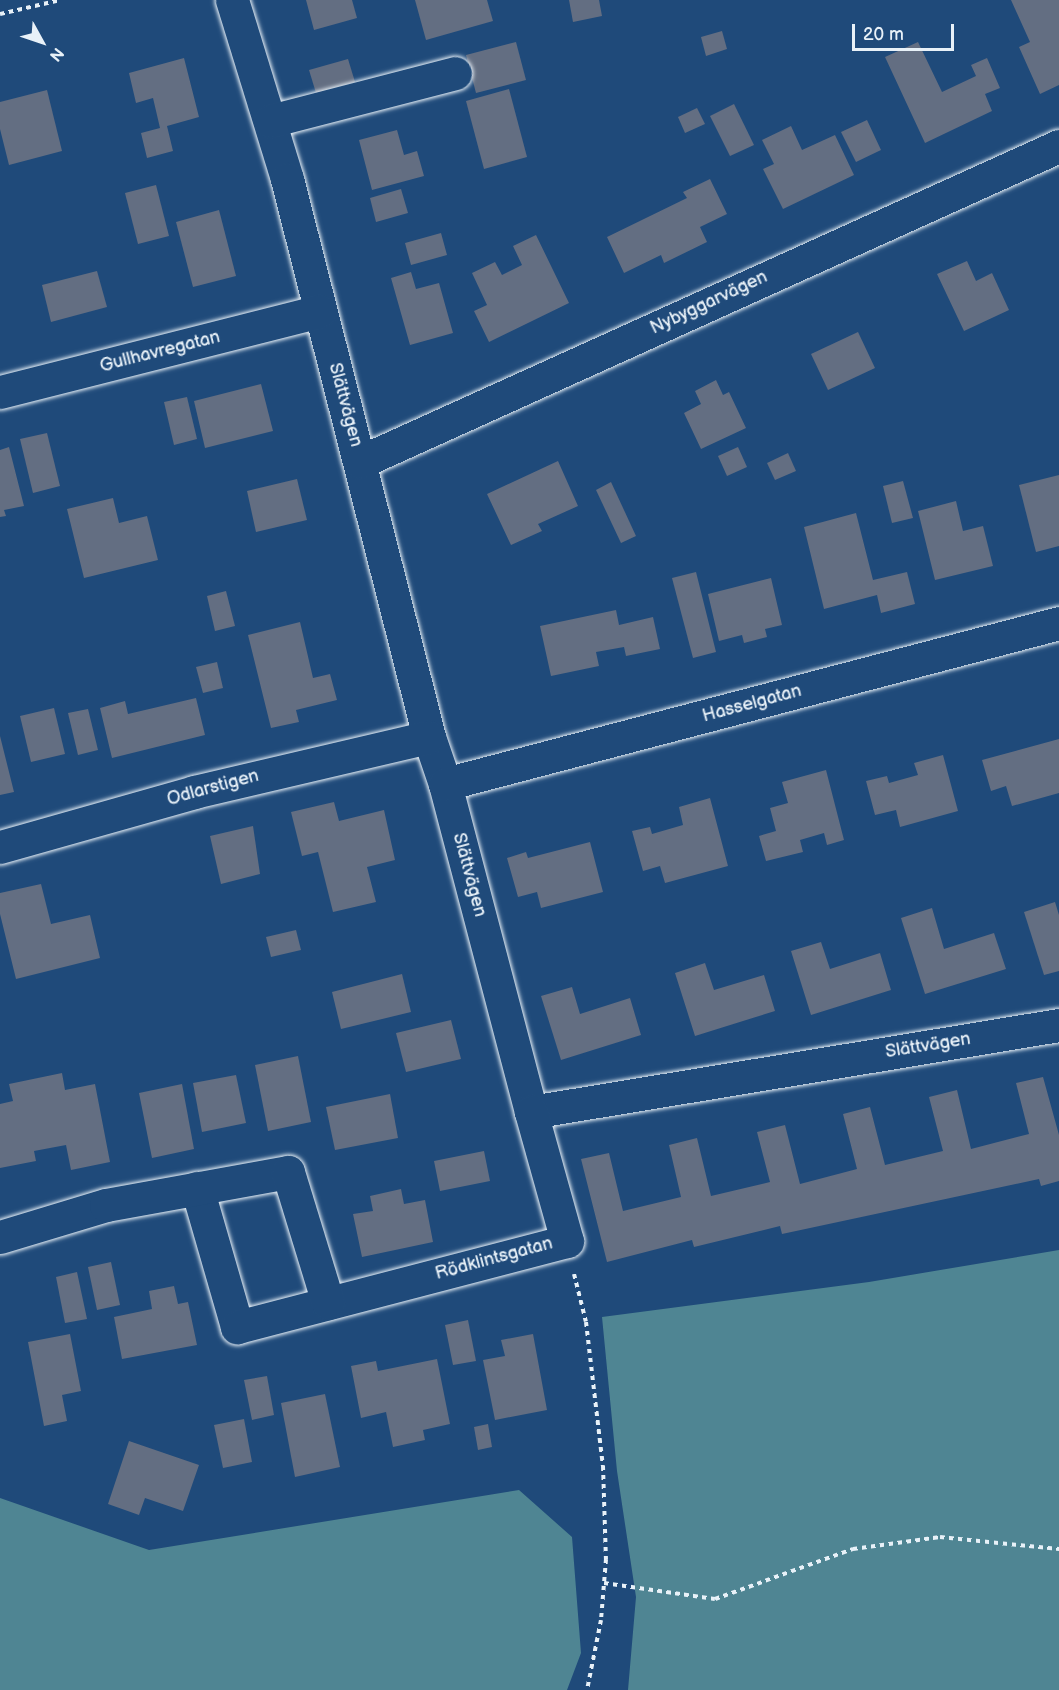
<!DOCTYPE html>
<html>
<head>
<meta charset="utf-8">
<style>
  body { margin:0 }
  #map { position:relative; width:1059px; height:1690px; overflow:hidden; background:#1f4a7a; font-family:"Balsamiq Sans",sans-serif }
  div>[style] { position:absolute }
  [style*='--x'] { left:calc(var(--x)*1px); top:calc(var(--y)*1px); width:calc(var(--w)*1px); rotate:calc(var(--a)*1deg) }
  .green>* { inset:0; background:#4f8593 }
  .building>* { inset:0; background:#636e82 }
  .path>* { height:4px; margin-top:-2px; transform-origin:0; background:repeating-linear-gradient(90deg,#e8f1f8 0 4.5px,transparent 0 9px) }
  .roads { filter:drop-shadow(0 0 2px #e8f1f8) drop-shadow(0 0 2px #e8f1f8) }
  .minor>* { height:33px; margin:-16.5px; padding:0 16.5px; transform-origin:16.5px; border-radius:16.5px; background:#1f4a7a }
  span { translate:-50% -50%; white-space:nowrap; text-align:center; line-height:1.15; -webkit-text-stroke:5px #1f4a7a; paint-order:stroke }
  .street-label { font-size:18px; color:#e8f1f8 }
  .north { position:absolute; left:12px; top:12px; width:60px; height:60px; -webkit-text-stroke:4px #1f4a7a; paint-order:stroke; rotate:130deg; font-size:16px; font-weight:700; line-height:24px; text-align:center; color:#e8f1f8 }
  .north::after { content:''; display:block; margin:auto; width:21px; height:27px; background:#e8f1f8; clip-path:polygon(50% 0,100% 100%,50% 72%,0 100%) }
  .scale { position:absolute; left:852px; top:24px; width:102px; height:27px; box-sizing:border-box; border:3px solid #e8f1f8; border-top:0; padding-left:8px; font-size:18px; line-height:21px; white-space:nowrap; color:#e8f1f8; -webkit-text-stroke:4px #1f4a7a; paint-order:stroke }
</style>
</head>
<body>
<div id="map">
  <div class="green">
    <div style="clip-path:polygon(1059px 1250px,1059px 1690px,628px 1690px,636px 1597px,617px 1471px,602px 1317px,869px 1282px)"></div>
    <div style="clip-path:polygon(519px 1490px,572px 1537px,581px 1653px,567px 1690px,0 1690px,0 1498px,149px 1550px)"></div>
  </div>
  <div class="building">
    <div style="clip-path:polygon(306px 0,352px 0,357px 18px,314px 30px)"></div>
    <div style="clip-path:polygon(415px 0,487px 0,493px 21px,426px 40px)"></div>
    <div style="clip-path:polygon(569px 0,599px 0,602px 16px,573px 22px)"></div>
    <div style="clip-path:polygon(1011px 0,1059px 0,1059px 85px,1040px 94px,1019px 47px,1030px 42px)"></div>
    <div style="clip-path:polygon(722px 31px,727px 49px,706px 56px,701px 37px)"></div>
    <div style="clip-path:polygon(516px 42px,526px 80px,476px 93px,466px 55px)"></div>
    <div style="clip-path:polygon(918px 42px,942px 92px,976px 76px,971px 65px,987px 58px,1000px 88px,985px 94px,992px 111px,925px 143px,885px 57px)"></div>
    <div style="clip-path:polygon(184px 58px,199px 117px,167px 126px,173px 151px,147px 158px,141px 133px,160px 128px,153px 98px,136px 103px,129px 73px)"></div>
    <div style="clip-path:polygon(348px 59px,355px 82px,316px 93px,309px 70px)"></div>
    <div style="clip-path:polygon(509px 89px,527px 157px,484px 169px,466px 101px)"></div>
    <div style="clip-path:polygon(47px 90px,62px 151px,9px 165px,0 129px,0 102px)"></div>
    <div style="clip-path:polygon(734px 104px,754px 145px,730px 156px,710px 116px)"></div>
    <div style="clip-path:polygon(697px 108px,705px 124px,685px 133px,678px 117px)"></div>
    <div style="clip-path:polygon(867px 120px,881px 150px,856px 162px,841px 132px)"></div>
    <div style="clip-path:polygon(791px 126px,802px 150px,835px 135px,854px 175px,783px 209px,763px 169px,774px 164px,762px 140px)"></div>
    <div style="clip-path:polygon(397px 130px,404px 155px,417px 151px,424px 176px,372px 190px,359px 140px)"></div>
    <div style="clip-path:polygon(710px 179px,727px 214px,700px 227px,707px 242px,664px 263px,661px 255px,624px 273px,607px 237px,687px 198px,683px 192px)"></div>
    <div style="clip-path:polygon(156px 185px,169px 236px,138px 244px,125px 193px)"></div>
    <div style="clip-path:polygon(401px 189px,408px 213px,376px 222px,370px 198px)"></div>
    <div style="clip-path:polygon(219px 210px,236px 276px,193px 287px,176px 222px)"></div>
    <div style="clip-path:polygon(441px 233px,447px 255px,411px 265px,405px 243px)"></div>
    <div style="clip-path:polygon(536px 235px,569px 303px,489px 342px,474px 311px,487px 305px,472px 273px,495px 262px,502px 275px,522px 265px,513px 246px)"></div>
    <div style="clip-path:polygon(967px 261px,976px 281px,992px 273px,1009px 310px,964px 331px,937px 274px)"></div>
    <div style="clip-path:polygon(97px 271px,107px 307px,51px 322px,42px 285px)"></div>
    <div style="clip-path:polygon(411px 272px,416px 289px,439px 283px,453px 333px,410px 345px,391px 278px)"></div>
    <div style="clip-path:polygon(858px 332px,875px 368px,828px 390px,811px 354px)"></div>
    <div style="clip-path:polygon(716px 380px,723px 395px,729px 392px,746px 428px,701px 449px,684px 413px,701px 404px,695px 391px)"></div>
    <div style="clip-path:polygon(261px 384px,273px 431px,205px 448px,194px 401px)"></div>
    <div style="clip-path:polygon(187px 397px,197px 439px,174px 445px,164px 402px)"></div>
    <div style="clip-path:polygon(47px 433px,60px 486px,33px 493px,20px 439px)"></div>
    <div style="clip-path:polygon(9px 447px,24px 506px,4px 510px,6px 516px,0 517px,0 450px)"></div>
    <div style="clip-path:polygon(738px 447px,747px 467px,727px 476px,718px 456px)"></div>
    <div style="clip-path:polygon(788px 453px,796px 471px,775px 480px,767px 463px)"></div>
    <div style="clip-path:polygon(558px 461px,578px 506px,538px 524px,542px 531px,511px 545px,487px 494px)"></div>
    <div style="clip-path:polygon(1059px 475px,1059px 546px,1036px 552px,1019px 485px)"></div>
    <div style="clip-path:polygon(297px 479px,307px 520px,256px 532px,247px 491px)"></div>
    <div style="clip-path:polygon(903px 481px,913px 518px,892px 523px,883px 486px)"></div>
    <div style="clip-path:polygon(611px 482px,636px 536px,621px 543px,596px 490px)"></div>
    <div style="clip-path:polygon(113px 498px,119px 523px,147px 516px,158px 560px,84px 578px,67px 509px)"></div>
    <div style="clip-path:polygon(956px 501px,963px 531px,983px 526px,993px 566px,935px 580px,918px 511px)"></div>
    <div style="clip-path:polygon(856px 513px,873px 580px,907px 572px,915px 604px,881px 613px,877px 595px,824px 609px,804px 527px)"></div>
    <div style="clip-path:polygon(696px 572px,716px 652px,693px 658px,672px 578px)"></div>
    <div style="clip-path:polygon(771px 578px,782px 625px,765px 629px,767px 637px,744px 643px,742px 635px,719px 641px,708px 594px)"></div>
    <div style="clip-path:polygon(226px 591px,235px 626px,215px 631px,207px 596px)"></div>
    <div style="clip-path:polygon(616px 610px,619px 625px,653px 617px,660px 649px,626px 656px,624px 647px,596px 652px,599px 666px,551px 676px,540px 626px)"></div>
    <div style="clip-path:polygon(300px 622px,313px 678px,330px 674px,337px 700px,296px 710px,299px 722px,271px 728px,248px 635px)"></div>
    <div style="clip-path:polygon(217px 662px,223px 688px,203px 693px,196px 667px)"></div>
    <div style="clip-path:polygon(196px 698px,205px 735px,112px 758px,100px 708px,125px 701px,128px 714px)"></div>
    <div style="clip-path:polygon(54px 708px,65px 754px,31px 762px,20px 716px)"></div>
    <div style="clip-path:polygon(88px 709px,98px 750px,78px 755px,68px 713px)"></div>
    <div style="clip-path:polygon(0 736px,14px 792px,0 795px)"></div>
    <div style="clip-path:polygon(1059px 739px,1059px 793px,1012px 806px,1006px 786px,991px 791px,982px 760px)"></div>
    <div style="clip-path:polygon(943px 755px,958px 811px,900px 827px,896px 810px,875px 815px,866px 781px,887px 776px,889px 783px,918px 775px,914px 763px)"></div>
    <div style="clip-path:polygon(826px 770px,844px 840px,827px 845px,824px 833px,800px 840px,803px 852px,766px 861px,759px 836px,776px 831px,770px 808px,788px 803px,782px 782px)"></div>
    <div style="clip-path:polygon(710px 798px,728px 866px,665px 883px,660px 866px,643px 871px,632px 831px,650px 827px,652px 834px,683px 825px,679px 807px)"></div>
    <div style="clip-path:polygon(334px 802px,339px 821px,384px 810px,395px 860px,367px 867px,376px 902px,333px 912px,318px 852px,302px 856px,291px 812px)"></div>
    <div style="clip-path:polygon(253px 826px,260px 874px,221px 884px,210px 836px)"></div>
    <div style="clip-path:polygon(590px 842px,603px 892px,541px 908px,537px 892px,518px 897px,507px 858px,526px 852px,528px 858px)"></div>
    <div style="clip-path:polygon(41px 884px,51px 924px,90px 915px,100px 958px,16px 979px,0 914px,0 893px)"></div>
    <div style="clip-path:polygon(1055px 902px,1059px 915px,1059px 971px,1044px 975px,1024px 912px)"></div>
    <div style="clip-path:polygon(932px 908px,944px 949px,994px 933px,1006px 969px,925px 994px,901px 918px)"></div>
    <div style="clip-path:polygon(296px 930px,301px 950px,271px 957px,266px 937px)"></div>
    <div style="clip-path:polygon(821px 942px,830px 969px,880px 953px,891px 990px,811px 1015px,791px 951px)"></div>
    <div style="clip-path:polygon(705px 963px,714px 990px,764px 975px,775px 1011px,695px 1036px,675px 973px)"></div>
    <div style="clip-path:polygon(402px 974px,411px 1012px,341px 1029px,332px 992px)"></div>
    <div style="clip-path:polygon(572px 987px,580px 1014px,630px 998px,641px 1035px,561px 1060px,541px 996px)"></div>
    <div style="clip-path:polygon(451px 1020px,461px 1059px,406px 1072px,396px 1033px)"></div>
    <div style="clip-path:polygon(298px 1056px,311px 1122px,268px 1131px,255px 1065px)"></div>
    <div style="clip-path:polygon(62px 1073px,65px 1090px,95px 1084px,110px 1162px,71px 1170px,66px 1145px,34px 1151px,36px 1161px,0 1168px,0 1104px,13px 1101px,9px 1084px)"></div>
    <div style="clip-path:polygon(236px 1075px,246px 1123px,202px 1132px,193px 1083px)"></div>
    <div style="clip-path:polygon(1043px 1077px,1059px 1135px,1059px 1181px,1041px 1186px,1039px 1179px,782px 1234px,780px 1226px,694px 1247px,692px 1240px,607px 1262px,581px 1159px,609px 1153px,623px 1211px,681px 1197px,669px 1145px,697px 1138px,711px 1196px,770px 1182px,757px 1132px,785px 1125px,800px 1184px,857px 1169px,843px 1114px,870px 1107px,885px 1165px,943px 1151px,929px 1097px,957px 1090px,971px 1149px,1029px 1134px,1016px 1083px)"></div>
    <div style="clip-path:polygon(182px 1084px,194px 1149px,152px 1158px,139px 1093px)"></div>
    <div style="clip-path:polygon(390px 1094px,398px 1138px,335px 1150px,326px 1107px)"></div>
    <div style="clip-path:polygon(484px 1151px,490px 1181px,440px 1191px,434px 1161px)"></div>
    <div style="clip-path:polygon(401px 1189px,404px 1204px,425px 1200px,433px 1242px,362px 1257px,353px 1214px,373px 1211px,370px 1196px)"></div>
    <div style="clip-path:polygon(111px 1262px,120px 1305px,97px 1310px,88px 1267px)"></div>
    <div style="clip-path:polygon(77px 1272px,87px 1319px,65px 1323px,56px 1277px)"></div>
    <div style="clip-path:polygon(174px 1286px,178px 1304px,188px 1302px,197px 1345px,122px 1359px,114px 1317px,152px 1309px,149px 1291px)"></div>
    <div style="clip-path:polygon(468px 1320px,476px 1361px,453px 1365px,445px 1325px)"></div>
    <div style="clip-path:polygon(70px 1334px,81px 1391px,62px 1395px,67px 1421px,44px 1426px,28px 1342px)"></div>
    <div style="clip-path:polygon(533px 1334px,547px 1410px,495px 1420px,483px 1360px,505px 1356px,501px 1340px)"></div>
    <div style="clip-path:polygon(437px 1359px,450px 1424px,423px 1430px,425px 1440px,393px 1447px,386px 1412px,361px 1418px,351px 1366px,376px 1361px,378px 1371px)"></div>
    <div style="clip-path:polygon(267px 1376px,274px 1415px,252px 1420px,244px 1380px)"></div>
    <div style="clip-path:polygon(325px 1394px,340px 1467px,295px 1477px,281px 1403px)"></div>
    <div style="clip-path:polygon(244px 1419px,252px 1462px,223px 1468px,214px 1425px)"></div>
    <div style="clip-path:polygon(488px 1424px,492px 1447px,478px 1450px,474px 1427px)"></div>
    <div style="clip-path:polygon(129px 1441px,199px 1465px,183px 1511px,145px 1498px,139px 1515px,108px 1504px)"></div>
  </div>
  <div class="path">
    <div style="--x:0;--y:14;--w:62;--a:-13.1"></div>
    <div style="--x:574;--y:1274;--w:49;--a:76"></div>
    <div style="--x:586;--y:1322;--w:145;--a:83.3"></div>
    <div style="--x:603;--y:1466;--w:93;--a:88.2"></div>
    <div style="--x:606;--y:1559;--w:61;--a:94.7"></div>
    <div style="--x:601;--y:1620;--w:71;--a:101.3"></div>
    <div style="--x:604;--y:1583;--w:112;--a:8.2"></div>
    <div style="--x:715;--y:1599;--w:147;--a:-19.9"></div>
    <div style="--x:853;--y:1549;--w:88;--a:-7.9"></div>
    <div style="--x:940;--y:1537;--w:120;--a:5.8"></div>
  </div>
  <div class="roads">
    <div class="minor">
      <div style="--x:232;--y:0;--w:187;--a:72.9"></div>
      <div style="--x:287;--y:179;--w:576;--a:75.72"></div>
      <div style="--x:429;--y:737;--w:50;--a:71.2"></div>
      <div style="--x:445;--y:784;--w:339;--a:75.3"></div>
      <div style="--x:531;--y:1112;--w:535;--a:-9.36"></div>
      <div style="--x:270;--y:121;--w:191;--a:-14.5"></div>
      <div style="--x:0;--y:392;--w:330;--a:-14.2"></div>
      <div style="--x:360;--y:462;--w:767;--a:-24.33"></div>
      <div style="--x:445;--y:784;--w:635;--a:-14.69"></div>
      <div style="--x:0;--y:847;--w:202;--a:-15.8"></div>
      <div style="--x:194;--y:792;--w:241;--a:-13.2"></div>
      <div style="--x:197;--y:1188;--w:145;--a:73.9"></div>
      <div style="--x:237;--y:1327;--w:341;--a:-14.6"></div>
      <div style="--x:567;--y:1241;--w:134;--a:-105.6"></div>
      <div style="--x:0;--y:1237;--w:111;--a:-16.8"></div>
      <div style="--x:106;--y:1205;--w:185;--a:-10.3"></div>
      <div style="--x:288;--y:1172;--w:137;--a:73"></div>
    </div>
  </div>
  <div class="street-label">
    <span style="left:709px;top:303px;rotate:-25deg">Nybyggarvägen</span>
    <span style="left:160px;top:352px;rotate:-14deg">Gullhavregatan</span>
    <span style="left:345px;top:405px;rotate:75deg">Slättvägen</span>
    <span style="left:752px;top:704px;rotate:-15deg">Hasselgatan</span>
    <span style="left:213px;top:788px;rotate:-15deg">Odlarstigen</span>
    <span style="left:469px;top:875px;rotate:75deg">Slättvägen</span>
    <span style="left:928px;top:1046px;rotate:-9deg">Slättvägen</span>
    <span style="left:494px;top:1259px;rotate:-15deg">Rödklintsgatan</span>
  </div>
  <div class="north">N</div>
  <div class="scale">20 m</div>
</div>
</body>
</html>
